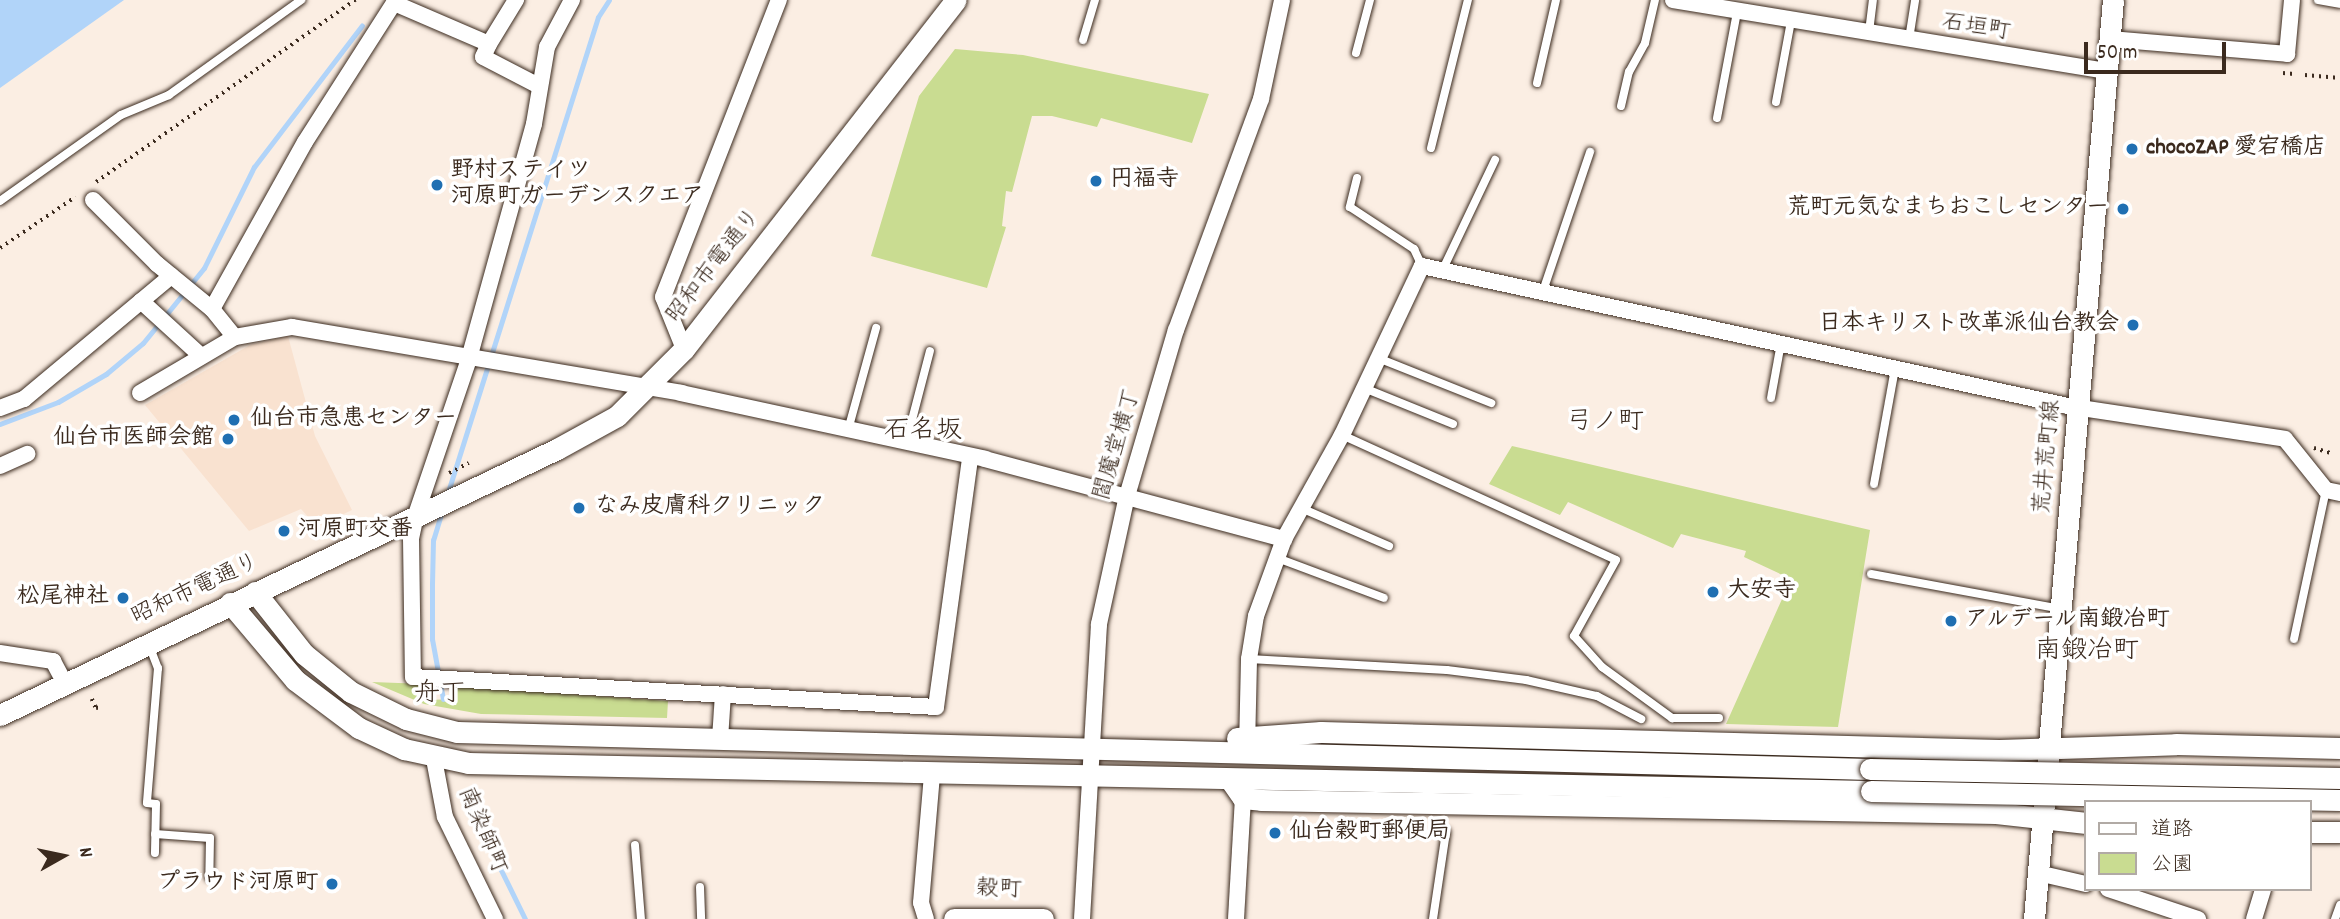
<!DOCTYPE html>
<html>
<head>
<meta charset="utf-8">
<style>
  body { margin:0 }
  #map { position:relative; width:2340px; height:919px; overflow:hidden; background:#fbeee3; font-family:Dekko,"Klee One",sans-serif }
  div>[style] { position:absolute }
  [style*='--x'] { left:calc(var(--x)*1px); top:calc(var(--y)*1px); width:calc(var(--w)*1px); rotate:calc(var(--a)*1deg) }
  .built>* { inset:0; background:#f9e2d0 }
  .green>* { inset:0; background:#c9dc91 }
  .water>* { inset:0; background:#b1d4f9 }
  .stream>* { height:5px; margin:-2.5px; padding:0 2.5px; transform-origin:2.5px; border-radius:2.5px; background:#b1d4f9 }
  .path>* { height:3.5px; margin-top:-1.75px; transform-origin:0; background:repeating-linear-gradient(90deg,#3b2a1e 0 2px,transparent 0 7px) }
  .roads { filter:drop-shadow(0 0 2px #3b2a1e) drop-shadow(0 0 2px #3b2a1e) }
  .lane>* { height:8px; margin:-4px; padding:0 4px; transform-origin:4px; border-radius:4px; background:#fff }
  .street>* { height:16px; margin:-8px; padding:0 8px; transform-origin:8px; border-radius:8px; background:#fff }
  .secondary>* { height:21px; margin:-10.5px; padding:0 10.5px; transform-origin:10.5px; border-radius:10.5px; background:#fff }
  .bridges { filter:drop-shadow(0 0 2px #3b2a1e) drop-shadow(0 0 2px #3b2a1e) }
  .secondary-bridge>* { height:21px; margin:-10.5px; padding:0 10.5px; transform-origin:10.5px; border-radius:10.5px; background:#fff }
  .dots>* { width:19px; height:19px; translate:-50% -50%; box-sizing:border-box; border:4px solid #fff; border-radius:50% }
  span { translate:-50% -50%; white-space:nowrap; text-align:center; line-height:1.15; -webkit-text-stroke:7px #fff; paint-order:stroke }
  .street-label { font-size:23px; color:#3b2a1e }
  .poi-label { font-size:23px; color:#3b2a1e; font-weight:700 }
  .left { translate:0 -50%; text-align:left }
  .right { translate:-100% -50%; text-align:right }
  .quarter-label { font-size:26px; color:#3b2a1e }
  .legend { position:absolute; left:2084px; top:800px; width:228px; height:91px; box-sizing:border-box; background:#fff; border:2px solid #b1aaa5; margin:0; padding:9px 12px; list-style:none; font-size:21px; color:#3b2a1e }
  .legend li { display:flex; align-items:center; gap:14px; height:35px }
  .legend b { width:35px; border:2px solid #b1aaa5 }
  .north { position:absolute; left:28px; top:821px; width:70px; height:70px; -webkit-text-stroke:5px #fff; paint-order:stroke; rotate:81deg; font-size:19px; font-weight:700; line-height:28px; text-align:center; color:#3b2a1e }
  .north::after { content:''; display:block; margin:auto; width:24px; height:32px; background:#3b2a1e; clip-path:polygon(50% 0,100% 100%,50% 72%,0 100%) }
  .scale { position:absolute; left:2084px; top:42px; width:142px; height:32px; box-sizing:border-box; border:4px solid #3b2a1e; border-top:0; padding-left:9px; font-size:21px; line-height:24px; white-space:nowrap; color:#3b2a1e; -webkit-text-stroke:5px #fff; paint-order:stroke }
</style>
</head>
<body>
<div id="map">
  <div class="built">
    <div style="clip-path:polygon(288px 336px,315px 436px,352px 510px,317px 527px,301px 509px,249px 531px,145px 405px,250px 345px)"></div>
  </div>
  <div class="green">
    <div style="clip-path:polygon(955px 49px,1023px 55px,1209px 94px,1192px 143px,1101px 118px,1097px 127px,1052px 116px,1032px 116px,1012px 192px,1006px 191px,1002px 226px,1006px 227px,987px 288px,871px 256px,919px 96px)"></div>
    <div style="clip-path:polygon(1512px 446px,1870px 530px,1838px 727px,1726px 724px,1791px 579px,1744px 557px,1746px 551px,1681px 534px,1673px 548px,1568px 502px,1560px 515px,1489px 484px)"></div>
    <div style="clip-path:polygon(372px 682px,425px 684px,429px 700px,454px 699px,453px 686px,668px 701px,667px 718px,481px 714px,424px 704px)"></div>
  </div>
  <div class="water">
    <div style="clip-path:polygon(0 0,124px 0,0 88px)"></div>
  </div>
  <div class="stream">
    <div style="--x:0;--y:424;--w:62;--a:-20.8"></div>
    <div style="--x:58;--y:402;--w:56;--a:-30.3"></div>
    <div style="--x:106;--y:374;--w:48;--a:-40"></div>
    <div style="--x:143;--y:343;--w:97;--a:-50.9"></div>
    <div style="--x:204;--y:268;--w:113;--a:-63.7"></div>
    <div style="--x:254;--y:167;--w:178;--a:-52.7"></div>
    <div style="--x:447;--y:495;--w:501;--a:-72.47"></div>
    <div style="--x:598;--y:17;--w:20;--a:-57"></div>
    <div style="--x:442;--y:511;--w:30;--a:107"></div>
    <div style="--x:433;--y:540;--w:44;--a:91.3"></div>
    <div style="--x:432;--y:584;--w:55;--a:90"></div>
    <div style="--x:432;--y:639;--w:61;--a:79.6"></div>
    <div style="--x:468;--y:803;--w:129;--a:63.8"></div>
  </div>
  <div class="path">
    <div style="--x:2283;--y:73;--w:11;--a:5"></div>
    <div style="--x:2305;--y:75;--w:35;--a:5"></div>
    <div style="--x:96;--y:182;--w:317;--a:-35.1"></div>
    <div style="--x:0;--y:248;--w:91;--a:-34.2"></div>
    <div style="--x:2314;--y:448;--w:17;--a:17"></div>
    <div style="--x:449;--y:473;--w:22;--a:-27"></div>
    <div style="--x:92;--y:699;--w:10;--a:66"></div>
    <div style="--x:96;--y:708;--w:6;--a:-9"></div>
  </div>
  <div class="roads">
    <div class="lane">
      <div style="--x:2318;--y:0;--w:22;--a:10"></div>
      <div style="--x:1869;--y:32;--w:32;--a:-83"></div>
      <div style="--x:1909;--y:39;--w:39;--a:-81"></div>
      <div style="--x:1083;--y:40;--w:42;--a:-73.3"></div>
      <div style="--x:1356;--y:53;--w:55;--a:-75.2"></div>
      <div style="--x:1537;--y:83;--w:85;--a:-77.1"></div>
      <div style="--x:1776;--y:102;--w:82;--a:-79.5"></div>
      <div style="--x:1621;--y:106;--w:35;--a:-77"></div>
      <div style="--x:1629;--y:72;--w:33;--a:-61"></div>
      <div style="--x:1645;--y:43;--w:44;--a:-76.9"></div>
      <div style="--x:1717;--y:118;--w:108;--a:-79.3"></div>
      <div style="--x:1431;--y:148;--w:153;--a:-76"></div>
      <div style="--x:1357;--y:178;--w:30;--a:104"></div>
      <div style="--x:1350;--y:207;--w:77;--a:33.3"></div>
      <div style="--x:1414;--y:249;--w:19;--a:65"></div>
      <div style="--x:0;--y:201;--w:148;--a:-35.4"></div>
      <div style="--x:121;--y:115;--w:52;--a:-22.6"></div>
      <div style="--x:169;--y:95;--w:163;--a:-35.7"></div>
      <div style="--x:1443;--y:269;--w:121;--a:-64.5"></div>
      <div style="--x:1543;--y:291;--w:147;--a:-71.3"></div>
      <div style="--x:1378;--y:358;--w:122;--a:21.7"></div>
      <div style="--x:1364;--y:388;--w:96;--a:22"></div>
      <div style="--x:1771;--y:398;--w:56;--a:-79.7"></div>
      <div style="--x:848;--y:430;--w:106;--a:-74.6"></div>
      <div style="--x:1342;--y:435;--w:301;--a:24.5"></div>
      <div style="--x:1616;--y:560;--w:87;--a:118.9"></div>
      <div style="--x:1574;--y:636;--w:42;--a:47.9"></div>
      <div style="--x:1602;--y:667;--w:87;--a:36.1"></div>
      <div style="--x:1672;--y:718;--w:47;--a:0"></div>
      <div style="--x:906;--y:443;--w:95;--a:-75.4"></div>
      <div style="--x:1874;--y:484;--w:118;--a:-79.7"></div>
      <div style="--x:1301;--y:508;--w:96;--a:23.4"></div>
      <div style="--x:1277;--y:558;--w:114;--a:20.5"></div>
      <div style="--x:1871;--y:574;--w:193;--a:10.4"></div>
      <div style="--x:2294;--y:639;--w:152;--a:-77.9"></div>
      <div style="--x:149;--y:645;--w:25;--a:69"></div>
      <div style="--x:158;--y:668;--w:135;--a:94.7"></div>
      <div style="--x:147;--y:803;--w:9;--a:6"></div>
      <div style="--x:156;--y:804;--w:49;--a:91.2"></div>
      <div style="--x:1249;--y:659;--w:198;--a:3.2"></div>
      <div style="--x:1447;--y:670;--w:80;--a:7.2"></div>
      <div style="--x:1526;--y:680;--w:73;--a:12.7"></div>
      <div style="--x:1597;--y:696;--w:50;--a:27.6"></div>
      <div style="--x:155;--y:834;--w:55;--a:4.2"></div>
      <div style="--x:210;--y:838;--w:39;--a:91"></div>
      <div style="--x:635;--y:845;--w:74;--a:85.4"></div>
      <div style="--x:700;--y:887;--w:32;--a:88"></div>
      <div style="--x:1433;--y:919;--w:88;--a:-81.5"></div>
      <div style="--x:2335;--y:919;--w:15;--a:-70"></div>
    </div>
    <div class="street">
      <div style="--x:572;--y:0;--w:53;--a:118"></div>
      <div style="--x:547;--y:47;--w:78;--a:99.6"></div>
      <div style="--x:534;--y:124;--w:244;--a:105.5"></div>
      <div style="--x:469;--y:359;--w:165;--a:108.8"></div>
      <div style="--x:416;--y:515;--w:24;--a:102"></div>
      <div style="--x:411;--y:538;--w:139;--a:89.2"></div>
      <div style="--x:413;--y:677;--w:524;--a:3.28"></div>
      <div style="--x:936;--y:707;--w:251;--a:-82.2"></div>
      <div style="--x:1673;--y:0;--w:440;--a:9.3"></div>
      <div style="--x:2110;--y:39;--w:178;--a:4.8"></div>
      <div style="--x:2287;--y:54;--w:54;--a:-84.7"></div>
      <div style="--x:489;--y:44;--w:52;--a:-58.5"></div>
      <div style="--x:93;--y:200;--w:91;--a:45"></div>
      <div style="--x:157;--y:264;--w:71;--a:39.3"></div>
      <div style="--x:212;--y:309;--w:36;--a:51"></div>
      <div style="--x:141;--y:301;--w:81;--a:42.5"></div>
      <div style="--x:212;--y:309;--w:191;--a:-60.9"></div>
      <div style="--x:305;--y:142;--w:165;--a:-57.4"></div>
      <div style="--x:394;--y:3;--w:103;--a:23.3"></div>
      <div style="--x:489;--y:44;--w:14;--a:115"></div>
      <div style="--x:483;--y:57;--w:63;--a:27.4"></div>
      <div style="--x:684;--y:349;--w:56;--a:-112"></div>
      <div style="--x:663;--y:297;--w:319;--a:-68.7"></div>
      <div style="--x:140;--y:393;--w:110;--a:-30.5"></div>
      <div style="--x:235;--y:337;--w:58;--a:-10"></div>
      <div style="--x:292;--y:327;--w:395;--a:9.6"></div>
      <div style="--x:681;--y:393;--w:311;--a:12.2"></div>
      <div style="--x:985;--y:459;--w:310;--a:15"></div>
      <div style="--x:0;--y:408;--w:26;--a:-21"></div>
      <div style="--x:24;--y:399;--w:192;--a:-39.9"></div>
      <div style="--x:0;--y:466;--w:30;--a:-24"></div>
      <div style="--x:0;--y:653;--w:54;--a:8.6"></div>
      <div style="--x:53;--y:661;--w:26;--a:62"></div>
      <div style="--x:720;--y:739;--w:45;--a:-86.2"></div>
      <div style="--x:1247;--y:748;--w:89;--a:-88.7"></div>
      <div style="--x:1249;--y:659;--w:44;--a:-80.8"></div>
      <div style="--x:1256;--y:616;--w:82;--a:-70"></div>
      <div style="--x:1284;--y:539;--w:119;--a:-60.9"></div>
      <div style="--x:1342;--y:435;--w:187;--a:-64.7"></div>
      <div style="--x:1422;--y:266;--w:661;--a:12.23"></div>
      <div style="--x:2068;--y:406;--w:219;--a:8.6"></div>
      <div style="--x:2285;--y:439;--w:65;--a:51.2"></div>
      <div style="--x:2326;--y:490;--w:14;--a:12"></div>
      <div style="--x:434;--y:759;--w:59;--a:79.3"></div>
      <div style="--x:445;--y:817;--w:114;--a:63.9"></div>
      <div style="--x:2038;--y:873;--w:49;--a:12.9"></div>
      <div style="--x:2108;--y:889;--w:95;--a:18.4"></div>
      <div style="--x:926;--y:919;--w:17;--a:-107"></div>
      <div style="--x:921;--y:903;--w:128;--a:-85.1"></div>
      <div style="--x:1082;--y:919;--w:295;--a:-86.7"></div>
      <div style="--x:1099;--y:624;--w:131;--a:-77.7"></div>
      <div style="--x:1127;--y:496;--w:173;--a:-73.6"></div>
      <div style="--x:1176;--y:330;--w:246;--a:-69.8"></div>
      <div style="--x:1261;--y:99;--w:101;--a:-78"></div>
      <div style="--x:1236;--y:919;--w:121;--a:-86.7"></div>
      <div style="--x:2254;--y:919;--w:31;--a:-73"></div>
    </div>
    <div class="secondary">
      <div style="--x:255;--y:592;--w:79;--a:51.7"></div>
      <div style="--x:304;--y:654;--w:60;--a:39"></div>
      <div style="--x:351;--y:692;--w:61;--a:26.1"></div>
      <div style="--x:406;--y:719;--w:53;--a:14.3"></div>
      <div style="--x:457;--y:732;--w:1413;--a:1.5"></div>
      <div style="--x:230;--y:603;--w:101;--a:49.8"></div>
      <div style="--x:295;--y:680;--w:80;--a:36.9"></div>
      <div style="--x:359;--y:728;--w:50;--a:25"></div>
      <div style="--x:404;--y:749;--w:66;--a:12.3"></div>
      <div style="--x:468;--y:763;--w:1403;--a:1.14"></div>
      <div style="--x:0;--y:715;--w:617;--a:-25.53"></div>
      <div style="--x:557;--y:449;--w:68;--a:-28.8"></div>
      <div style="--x:617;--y:416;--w:95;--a:-45"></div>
      <div style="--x:684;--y:349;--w:442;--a:-52.1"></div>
      <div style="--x:1237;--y:738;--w:84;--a:-4.1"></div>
      <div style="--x:1321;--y:732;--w:678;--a:1.52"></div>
      <div style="--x:1999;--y:750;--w:177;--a:-1.9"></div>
      <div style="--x:2176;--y:744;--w:164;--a:1.4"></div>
      <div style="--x:1231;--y:781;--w:21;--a:55"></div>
      <div style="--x:1243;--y:798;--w:18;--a:6"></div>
      <div style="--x:1261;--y:800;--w:735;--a:1.01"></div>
      <div style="--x:1996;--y:813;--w:91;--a:6.3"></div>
      <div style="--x:2310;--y:832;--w:30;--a:0"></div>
      <div style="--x:954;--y:919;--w:89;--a:0"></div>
      <div style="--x:2034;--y:919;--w:922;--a:-85.09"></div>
    </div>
  </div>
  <div class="bridges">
    <div class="secondary-bridge">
      <div style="--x:1870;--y:769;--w:470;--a:1.1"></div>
      <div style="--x:1871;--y:791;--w:469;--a:1.1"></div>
    </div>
  </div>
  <div class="dots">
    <div style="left:2132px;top:149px;background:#1f6fb2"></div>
    <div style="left:1096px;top:181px;background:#1f6fb2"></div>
    <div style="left:437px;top:185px;background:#1f6fb2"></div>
    <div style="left:2123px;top:209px;background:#1f6fb2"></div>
    <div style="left:2133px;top:325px;background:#1f6fb2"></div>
    <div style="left:234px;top:420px;background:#1f6fb2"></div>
    <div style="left:228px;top:439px;background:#1f6fb2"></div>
    <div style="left:579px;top:508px;background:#1f6fb2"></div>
    <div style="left:284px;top:531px;background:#1f6fb2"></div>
    <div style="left:1713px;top:592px;background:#1f6fb2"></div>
    <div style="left:123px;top:598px;background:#1f6fb2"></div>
    <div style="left:1951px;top:621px;background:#1f6fb2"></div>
    <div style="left:1275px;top:833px;background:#1f6fb2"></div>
    <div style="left:332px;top:884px;background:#1f6fb2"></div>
  </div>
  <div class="street-label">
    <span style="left:1976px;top:29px;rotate:9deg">石垣町</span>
    <span style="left:715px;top:267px;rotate:-52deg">昭和市電通り</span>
    <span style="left:1119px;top:445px;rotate:-74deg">閻魔堂横丁</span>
    <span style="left:2049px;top:457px;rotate:-85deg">荒井荒町線</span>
    <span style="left:196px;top:591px;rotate:-25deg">昭和市電通り</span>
    <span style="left:481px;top:831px;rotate:67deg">南染師町</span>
    <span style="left:999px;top:891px;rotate:2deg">穀町</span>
  </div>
  <div class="poi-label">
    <span class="left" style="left:2146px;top:149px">chocoZAP 愛宕橋店</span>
    <span class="left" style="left:451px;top:185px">野村ステイツ<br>河原町ガーデンスクエア</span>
    <span class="left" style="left:1110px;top:181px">円福寺</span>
    <span class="right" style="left:2109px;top:209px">荒町元気なまちおこしセンター</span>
    <span class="right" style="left:2119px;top:325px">日本キリスト改革派仙台教会</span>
    <span class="left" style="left:250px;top:420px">仙台市急患センター</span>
    <span class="right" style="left:214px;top:439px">仙台市医師会館</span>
    <span class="left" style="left:595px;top:508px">なみ皮膚科クリニック</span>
    <span class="left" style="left:298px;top:531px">河原町交番</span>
    <span class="left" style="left:1727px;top:592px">大安寺</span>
    <span class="right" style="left:109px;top:598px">松尾神社</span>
    <span class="left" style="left:1965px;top:621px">アルデール南鍛冶町</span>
    <span class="left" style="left:1289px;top:833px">仙台穀町郵便局</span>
    <span class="right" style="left:318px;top:884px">プラウド河原町</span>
  </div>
  <div class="quarter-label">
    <span style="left:1605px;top:423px">弓ノ町</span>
    <span style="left:923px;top:432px">石名坂</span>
    <span style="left:2087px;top:652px">南鍛冶町</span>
    <span style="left:440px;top:695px">舟丁</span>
  </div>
  <ul class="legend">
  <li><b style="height:9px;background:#fff"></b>道路</li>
  <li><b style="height:19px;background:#c9dc91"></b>公園</li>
  </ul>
  <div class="north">N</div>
  <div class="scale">50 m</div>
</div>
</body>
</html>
